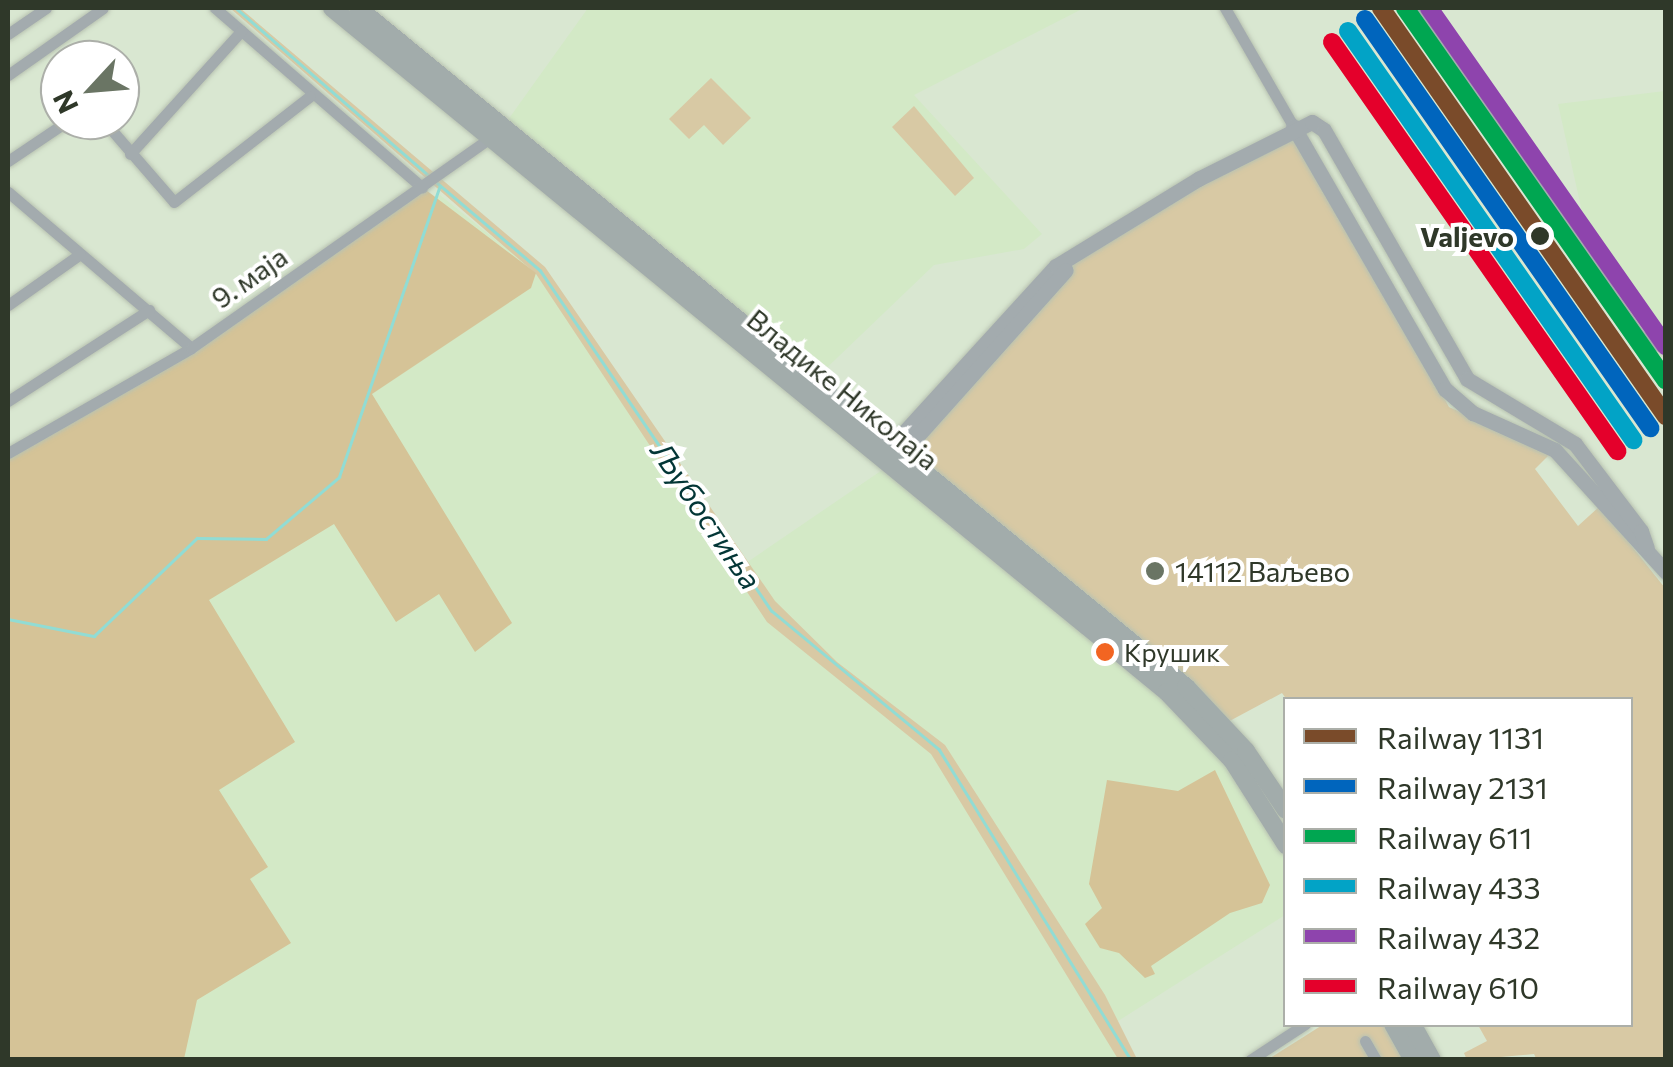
<!DOCTYPE html>
<html>
<head>
<meta charset="utf-8">
<style>
  body { margin:0 }
  #map { position:relative; width:1673px; height:1067px; overflow:hidden; background:#d9e7d1; font-family:Commissioner,sans-serif }
  div>[style] { position:absolute }
  [style*='--x'] { left:calc(var(--x)*1px); top:calc(var(--y)*1px); width:calc(var(--w)*1px); rotate:calc(var(--a)*1deg) }
  .built>* { inset:0; background:#d3e9c6 }
  .green>* { inset:0; background:#d8c9a4 }
  .forest>* { inset:0; background:#d5c397 }
  .stream>* { height:2.5px; margin:-1.25px; padding:0 1.25px; transform-origin:1.25px; border-radius:1.25px; background:#91dcd4 }
  .roads { filter:drop-shadow(0 0 2px #b8c2b1) drop-shadow(0 0 2px #b8c2b1) }
  .minor>* { height:11px; margin:-5.5px; padding:0 5.5px; transform-origin:5.5px; border-radius:5.5px; background:#a3abae }
  .tertiary>* { height:15px; margin:-7.5px; padding:0 7.5px; transform-origin:7.5px; border-radius:7.5px; background:#a3abae }
  .primary>* { height:18px; margin:-9px; padding:0 9px; transform-origin:9px; border-radius:9px; background:#a2acab }
  .rail-1>* { height:18px; margin:-9px; padding:0 9px; transform-origin:9px; border-radius:9px; background:#7a4b2a }
  .rail-2>* { height:18px; margin:-9px; padding:0 9px; transform-origin:9px; border-radius:9px; background:#0065bd }
  .rail-3>* { height:18px; margin:-9px; padding:0 9px; transform-origin:9px; border-radius:9px; background:#00a651 }
  .rail-4>* { height:18px; margin:-9px; padding:0 9px; transform-origin:9px; border-radius:9px; background:#02a3c6 }
  .rail-5>* { height:18px; margin:-9px; padding:0 9px; transform-origin:9px; border-radius:9px; background:#8e44ad }
  .rail-6>* { height:18px; margin:-9px; padding:0 9px; transform-origin:9px; border-radius:9px; background:#e4002b }
  .dots>* { width:28px; height:28px; translate:-50% -50%; box-sizing:border-box; border:5px solid #fff; border-radius:50% }
  span { translate:-50% -50%; white-space:nowrap; text-align:center; line-height:1.15; -webkit-text-stroke:8px #fff; paint-order:stroke }
  .bus-label { font-size:26px; color:#2f3829 }
  .left { translate:0 -50%; text-align:left }
  .stop-label { font-size:28px; color:#2f3829; font-weight:700 }
  .right { translate:-100% -50%; text-align:right }
  .street-label { font-size:28px; color:#2f3829 }
  .poi-label { font-size:28px; color:#2f3829 }
  .water-label { font-size:30px; color:#033636; font-style:italic }
  .frame { position:absolute; inset:0; border:10px solid #2f3829; pointer-events:none }
  .legend { position:absolute; left:1283px; top:697px; width:350px; height:330px; box-sizing:border-box; background:#fff; border:2px solid #acafa9; margin:0; padding:12px 18px; list-style:none; font-size:30px; color:#2f3829 }
  .legend li { display:flex; align-items:center; gap:20px; height:50px }
  .legend b { width:50px; border:2px solid #acafa9 }
  .north { position:absolute; left:40px; top:40px; width:100px; height:100px; box-sizing:border-box; background:#fff; border:2px solid #acafa9; border-radius:50%; rotate:244deg; font-size:28px; font-weight:700; line-height:40px; text-align:center; color:#2f3829 }
  .north::after { content:''; display:block; margin:auto; width:35px; height:45px; background:#6a7564; clip-path:polygon(50% 0,100% 100%,50% 72%,0 100%) }
</style>
</head>
<body>
<div id="map">
  <div class="built">
    <div style="clip-path:polygon(588px 8px,1084px 8px,914px 95px,1042px 234px,1024px 249px,934px 265px,814px 380px,505px 124px)"></div>
    <div style="clip-path:polygon(1665px 91px,1665px 349px,1640px 336px,1573px 235px,1585px 225px,1558px 104px)"></div>
    <div style="clip-path:polygon(440px 195px,537px 273px,744px 574px,749px 561px,891px 464px,1194px 718px,1285px 845px,1285px 915px,1115px 1023px,1131px 1059px,8px 1059px,58px 425px)"></div>
  </div>
  <div class="green">
    <div style="clip-path:polygon(230px 8px,240px 8px,545px 267px,775px 601px,837px 662px,945px 745px,1105px 995px,1137px 1059px,1118px 1059px,931px 754px,767px 622px,536px 274px)"></div>
    <div style="clip-path:polygon(711px 78px,751px 118px,723px 145px,704px 125px,689px 139px,669px 119px)"></div>
    <div style="clip-path:polygon(914px 106px,974px 178px,955px 196px,892px 127px)"></div>
    <div style="clip-path:polygon(1293px 126px,1449px 407px,1551px 453px,1535px 469px,1578px 526px,1600px 506px,1665px 588px,1665px 1059px,1537px 1060px,1534px 1054px,1467px 1060px,1464px 1053px,1487px 1041px,1478px 1025px,1630px 1024px,1630px 700px,1287px 700px,1282px 693px,1224px 724px,904px 454px,1071px 265px)"></div>
    <div style="clip-path:polygon(1324px 1024px,1388px 1025px,1408px 1060px,1267px 1060px)"></div>
  </div>
  <div class="forest">
    <div style="clip-path:polygon(422px 187px,536px 273px,531px 288px,372px 394px,512px 623px,475px 652px,439px 594px,396px 622px,334px 524px,209px 600px,295px 742px,219px 790px,268px 867px,250px 879px,291px 943px,197px 1000px,184px 1059px,8px 1059px,8px 453px,191px 347px)"></div>
    <div style="clip-path:polygon(1215px 770px,1270px 885px,1262px 903px,1230px 913px,1151px 966px,1155px 974px,1145px 978px,1119px 953px,1100px 948px,1085px 924px,1102px 908px,1089px 884px,1107px 780px,1178px 791px)"></div>
  </div>
  <div class="stream">
    <div style="--x:236;--y:8;--w:256;--a:41"></div>
    <div style="--x:435;--y:181;--w:138;--a:40.3"></div>
    <div style="--x:540;--y:270;--w:412;--a:55.8"></div>
    <div style="--x:772;--y:611;--w:217;--a:39.6"></div>
    <div style="--x:939;--y:749;--w:365;--a:58.3"></div>
    <div style="--x:8;--y:619;--w:88;--a:11.2"></div>
    <div style="--x:94;--y:636;--w:142;--a:-43.6"></div>
    <div style="--x:197;--y:538;--w:69;--a:0.8"></div>
    <div style="--x:266;--y:539;--w:96;--a:-40.3"></div>
    <div style="--x:339;--y:477;--w:308;--a:-70.9"></div>
  </div>
  <div class="roads">
    <div class="minor">
      <div style="--x:215;--y:8;--w:274;--a:40.9"></div>
      <div style="--x:1225;--y:8;--w:136;--a:60"></div>
      <div style="--x:1417;--y:8;--w:397;--a:55.8"></div>
      <div style="--x:1640;--y:336;--w:29;--a:27"></div>
      <div style="--x:8;--y:34;--w:46;--a:-34.4"></div>
      <div style="--x:8;--y:75;--w:116;--a:-35.2"></div>
      <div style="--x:103;--y:120;--w:108;--a:49.1"></div>
      <div style="--x:174;--y:202;--w:172;--a:-37.9"></div>
      <div style="--x:130;--y:154;--w:166;--a:-47.9"></div>
      <div style="--x:8;--y:161;--w:73;--a:-33.9"></div>
      <div style="--x:8;--y:192;--w:240;--a:40.4"></div>
      <div style="--x:8;--y:305;--w:88;--a:-35.3"></div>
      <div style="--x:8;--y:401;--w:168;--a:-32.8"></div>
      <div style="--x:8;--y:453;--w:211;--a:-29.8"></div>
      <div style="--x:191;--y:348;--w:369;--a:-35.1"></div>
      <div style="--x:1365;--y:1041;--w:22;--a:60"></div>
      <div style="--x:1250;--y:1060;--w:66;--a:-33.2"></div>
    </div>
    <div class="tertiary">
      <div style="--x:1293;--y:126;--w:304;--a:60"></div>
      <div style="--x:1445;--y:389;--w:37;--a:41"></div>
      <div style="--x:1473;--y:413;--w:90;--a:24.3"></div>
      <div style="--x:1555;--y:450;--w:165;--a:47.7"></div>
      <div style="--x:885;--y:453;--w:253;--a:-47.6"></div>
      <div style="--x:1056;--y:266;--w:167;--a:-31.5"></div>
      <div style="--x:1198;--y:179;--w:127;--a:-26.6"></div>
      <div style="--x:1312;--y:122;--w:14;--a:34"></div>
      <div style="--x:1324;--y:130;--w:287;--a:60.1"></div>
      <div style="--x:1467;--y:379;--w:126;--a:31"></div>
      <div style="--x:1575;--y:444;--w:109;--a:52.8"></div>
      <div style="--x:1641;--y:531;--w:18;--a:71"></div>
      <div style="--x:895;--y:461;--w:256;--a:-48.2"></div>
    </div>
    <div class="primary">
      <div style="--x:332;--y:8;--w:1079;--a:39.32"></div>
      <div style="--x:1167;--y:692;--w:94;--a:46.3"></div>
      <div style="--x:1232;--y:760;--w:101;--a:57.6"></div>
      <div style="--x:358;--y:8;--w:1071;--a:39.35"></div>
      <div style="--x:1186;--y:687;--w:88;--a:46.8"></div>
      <div style="--x:1246;--y:751;--w:71;--a:55.9"></div>
      <div style="--x:1393;--y:1024;--w:41;--a:60.9"></div>
      <div style="--x:1412;--y:1024;--w:41;--a:60.9"></div>
    </div>
  </div>
  <div class="rail-1">
    <div style="--x:1381;--y:8;--w:498;--a:55.1"></div>
  </div>
  <div class="rail-2">
    <div style="--x:1365;--y:19;--w:499;--a:55.1"></div>
  </div>
  <div class="rail-3">
    <div style="--x:1405;--y:8;--w:455;--a:55"></div>
  </div>
  <div class="rail-4">
    <div style="--x:1348;--y:31;--w:499;--a:55.1"></div>
  </div>
  <div class="rail-5">
    <div style="--x:1429;--y:8;--w:413;--a:55"></div>
  </div>
  <div class="rail-6">
    <div style="--x:1332;--y:42;--w:499;--a:55.1"></div>
  </div>
  <div class="dots">
    <div style="left:1540px;top:236px;background:#2f3829"></div>
    <div style="left:1155px;top:571px;background:#6a7564"></div>
    <div style="left:1105px;top:652px;background:#f26522"></div>
  </div>
  <div class="bus-label">
    <span class="left" style="left:1124px;top:652px">Крушик</span>
  </div>
  <div class="stop-label">
    <span class="right" style="left:1514px;top:236px">Valjevo</span>
  </div>
  <div class="street-label">
    <span style="left:249px;top:277px;rotate:-35deg">9. маја</span>
    <span style="left:843px;top:389px;rotate:39deg">Владике Николаја</span>
  </div>
  <div class="poi-label">
    <span class="left" style="left:1175px;top:571px">14112 Ваљево</span>
  </div>
  <div class="water-label">
    <span style="left:707px;top:515px;rotate:56deg">Љубостиња</span>
  </div>
  <div class="frame"></div>
  <ul class="legend">
  <li><b style="height:12px;background:#7a4b2a"></b>Railway 1131</li>
  <li><b style="height:12px;background:#0065bd"></b>Railway 2131</li>
  <li><b style="height:12px;background:#00a651"></b>Railway 611</li>
  <li><b style="height:12px;background:#02a3c6"></b>Railway 433</li>
  <li><b style="height:12px;background:#8e44ad"></b>Railway 432</li>
  <li><b style="height:12px;background:#e4002b"></b>Railway 610</li>
  </ul>
  <div class="north">N</div>
</div>
</body>
</html>
